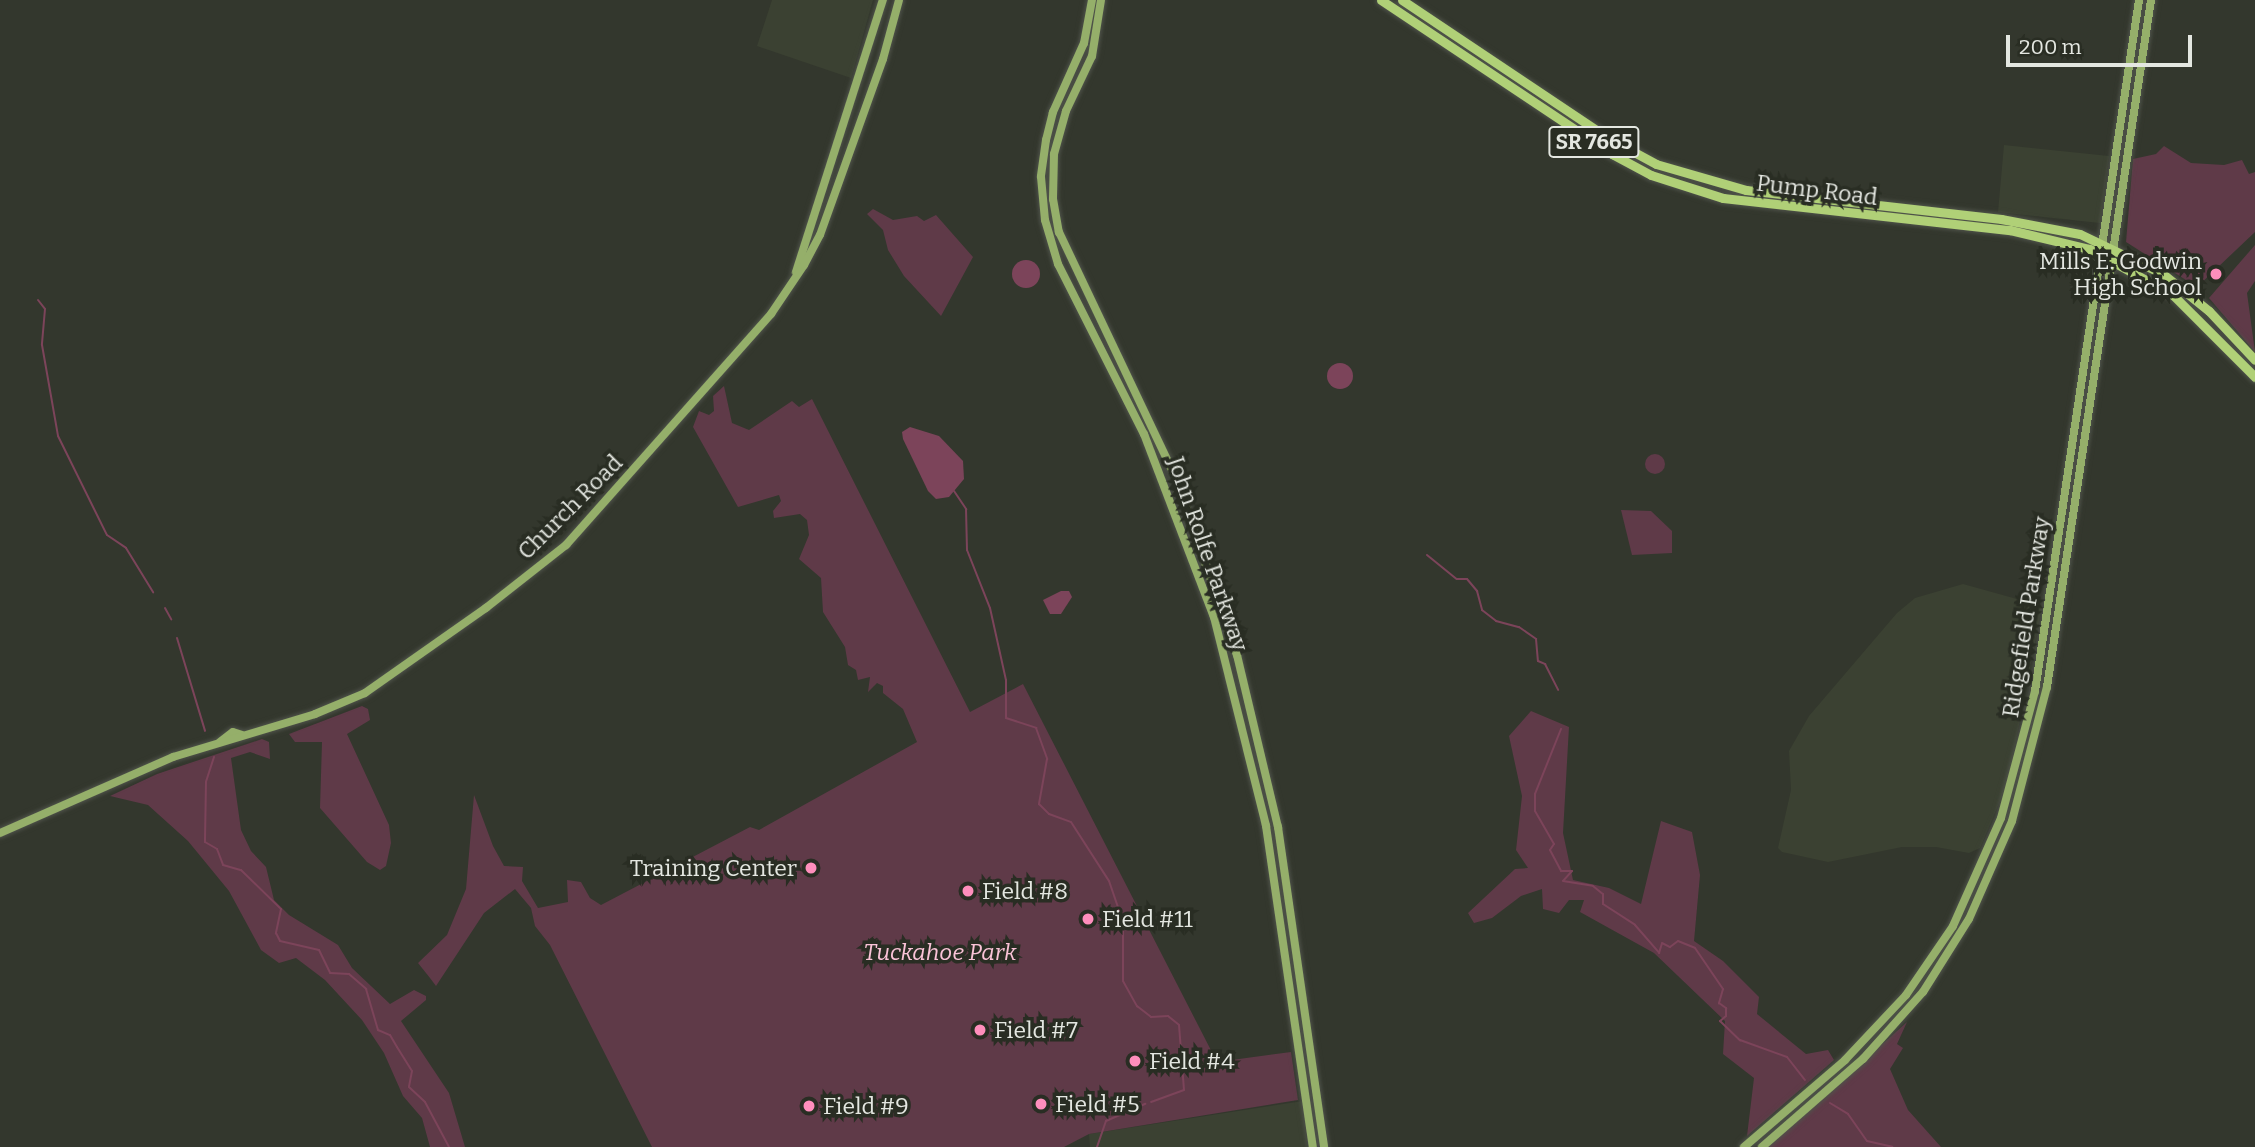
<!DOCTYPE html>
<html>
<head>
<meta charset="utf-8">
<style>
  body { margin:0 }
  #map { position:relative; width:2255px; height:1147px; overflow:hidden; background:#33372d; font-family:Bitter,serif }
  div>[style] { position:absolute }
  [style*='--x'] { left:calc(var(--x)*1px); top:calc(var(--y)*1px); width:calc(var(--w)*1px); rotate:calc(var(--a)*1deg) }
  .built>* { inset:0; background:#3b4132 }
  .green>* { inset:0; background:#5f3a48 }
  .round { border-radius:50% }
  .water>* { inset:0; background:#7c445a }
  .stream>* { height:2px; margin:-1px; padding:0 1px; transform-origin:1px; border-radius:1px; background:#7c445a }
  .roads { filter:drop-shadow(0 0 2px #4f534a) drop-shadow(0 0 2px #4f534a) }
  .secondary>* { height:8px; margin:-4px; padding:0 4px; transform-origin:4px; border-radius:4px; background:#95af6a }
  .primary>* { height:9px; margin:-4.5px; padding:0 4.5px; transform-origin:4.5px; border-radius:4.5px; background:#b0d077 }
  .dots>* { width:19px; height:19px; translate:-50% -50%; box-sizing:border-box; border:4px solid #292d23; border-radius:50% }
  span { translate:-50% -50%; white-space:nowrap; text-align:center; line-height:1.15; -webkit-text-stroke:7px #292d23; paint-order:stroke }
  .shield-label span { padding:2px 5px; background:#292d23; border:2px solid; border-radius:5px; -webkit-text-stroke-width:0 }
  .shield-label { font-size:21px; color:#e4e7e1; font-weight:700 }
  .street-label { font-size:23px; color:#e4e7e1 }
  .poi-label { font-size:23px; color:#e4e7e1 }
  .right { translate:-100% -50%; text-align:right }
  .left { translate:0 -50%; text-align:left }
  .park-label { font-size:23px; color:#fac3d7; font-style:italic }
  .scale { position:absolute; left:2006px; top:35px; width:186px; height:32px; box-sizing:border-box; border:4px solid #e4e7e1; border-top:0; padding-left:9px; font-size:21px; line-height:24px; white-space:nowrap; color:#e4e7e1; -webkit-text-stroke:5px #292d23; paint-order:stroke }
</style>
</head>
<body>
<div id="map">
  <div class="built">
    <div style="clip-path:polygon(772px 0,873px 0,851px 78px,757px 46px)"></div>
    <div style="clip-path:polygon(2004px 145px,2109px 156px,2100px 223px,1998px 212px)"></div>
    <div style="clip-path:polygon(1963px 584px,2042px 606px,2008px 782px,1980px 848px,1969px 853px,1936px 847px,1902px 847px,1828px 862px,1782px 852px,1778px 848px,1791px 790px,1789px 751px,1809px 716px,1897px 613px,1915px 598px)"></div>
    <div style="clip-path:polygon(1303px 1101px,1307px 1147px,1090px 1147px,1089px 1134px)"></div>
  </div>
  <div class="green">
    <div style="clip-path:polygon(2164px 146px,2191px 163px,2224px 165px,2242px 160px,2249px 174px,2255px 172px,2255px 232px,2197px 287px,2126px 242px,2133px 159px,2156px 154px)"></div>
    <div style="clip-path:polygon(873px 209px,893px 220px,917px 216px,924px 221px,936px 215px,973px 257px,941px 316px,904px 276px,888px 250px,883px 230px,867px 214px)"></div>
    <div style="clip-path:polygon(2255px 245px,2255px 281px,2247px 293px,2255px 352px,2209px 298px)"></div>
    <div style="clip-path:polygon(724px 386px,732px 423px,749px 430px,792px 401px,799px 407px,812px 399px,970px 712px,1023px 684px,1217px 1062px,1291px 1052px,1298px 1100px,1089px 1134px,1064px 1147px,652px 1147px,550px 945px,535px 926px,531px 908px,515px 889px,484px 913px,436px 986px,430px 978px,418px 963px,447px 935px,466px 889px,474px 795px,493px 846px,504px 866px,523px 867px,522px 881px,538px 908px,568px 902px,567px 880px,581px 882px,590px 898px,601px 905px,750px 827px,759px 830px,917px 742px,903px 709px,883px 693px,883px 686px,877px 683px,868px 692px,870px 677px,858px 680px,856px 670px,848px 665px,845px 647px,823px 612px,821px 578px,799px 559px,809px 535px,807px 520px,800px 514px,774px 518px,773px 511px,781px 501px,779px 495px,738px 507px,693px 427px,699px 411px,709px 415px,714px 411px,713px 396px)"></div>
    <div class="round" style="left:1645px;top:454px;width:20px;height:20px"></div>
    <div style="clip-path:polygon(1621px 510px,1651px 511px,1672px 531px,1672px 553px,1632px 555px)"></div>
    <div style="clip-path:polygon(362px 706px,368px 709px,370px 720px,347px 734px,389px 825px,391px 843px,386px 866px,380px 870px,367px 862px,320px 808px,322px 742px,295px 742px,289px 734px)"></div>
    <div style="clip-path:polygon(1531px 711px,1569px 727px,1563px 833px,1573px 880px,1609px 888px,1641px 904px,1661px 821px,1692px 832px,1700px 875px,1694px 941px,1723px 961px,1759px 997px,1757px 1014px,1806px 1054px,1828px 1050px,1834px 1060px,1747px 1136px,1754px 1078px,1723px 1054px,1725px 1021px,1654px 953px,1580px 912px,1584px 900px,1569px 900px,1559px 913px,1543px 909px,1542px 889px,1521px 896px,1492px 918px,1474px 923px,1468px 913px,1515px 869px,1528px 868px,1516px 850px,1522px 796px,1509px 736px)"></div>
    <div style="clip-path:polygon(262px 739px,269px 742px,270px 759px,250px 752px,231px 758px,241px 830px,251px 851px,266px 867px,274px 900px,289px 915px,338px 945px,352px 968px,390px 1004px,414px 990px,426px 996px,426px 1000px,401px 1021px,449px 1093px,465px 1147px,430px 1147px,422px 1118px,403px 1096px,384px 1053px,362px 1020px,325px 980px,296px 958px,279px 963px,261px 950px,229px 891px,188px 841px,148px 805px,110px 796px,157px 774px)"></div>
    <div style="clip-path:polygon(1907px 1022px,1897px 1044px,1903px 1048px,1890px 1069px,1908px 1110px,1941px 1147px,1768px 1147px)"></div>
  </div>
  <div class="water">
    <div class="round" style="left:1012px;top:260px;width:28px;height:28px"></div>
    <div class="round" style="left:1327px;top:363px;width:26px;height:26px"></div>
    <div style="clip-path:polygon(910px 427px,939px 436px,963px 461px,964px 479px,949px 497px,936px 499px,928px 491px,903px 439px,902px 432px)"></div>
    <div style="clip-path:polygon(1061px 591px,1069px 591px,1072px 597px,1061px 614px,1050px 614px,1043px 600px)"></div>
  </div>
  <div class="stream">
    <div style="--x:38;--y:300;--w:11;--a:52"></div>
    <div style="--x:45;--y:309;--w:36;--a:95"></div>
    <div style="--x:42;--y:345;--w:92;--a:80"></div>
    <div style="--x:58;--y:436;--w:110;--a:63.7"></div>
    <div style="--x:107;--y:535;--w:23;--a:34"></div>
    <div style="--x:126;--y:548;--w:52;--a:58.5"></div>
    <div style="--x:954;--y:491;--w:22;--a:56"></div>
    <div style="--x:966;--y:509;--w:41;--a:88.6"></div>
    <div style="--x:967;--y:550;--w:62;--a:68.4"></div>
    <div style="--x:990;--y:608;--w:74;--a:77.5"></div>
    <div style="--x:1006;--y:680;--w:38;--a:90"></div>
    <div style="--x:1006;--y:718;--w:32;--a:18"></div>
    <div style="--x:1036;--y:728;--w:33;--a:70"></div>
    <div style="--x:1047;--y:759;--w:46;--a:100.1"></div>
    <div style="--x:1039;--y:804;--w:14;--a:45"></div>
    <div style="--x:1049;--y:814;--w:23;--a:20"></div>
    <div style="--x:1071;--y:822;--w:70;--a:57.2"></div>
    <div style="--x:1109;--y:881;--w:43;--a:71.1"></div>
    <div style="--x:1123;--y:922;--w:59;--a:90"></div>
    <div style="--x:1123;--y:981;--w:29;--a:61"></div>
    <div style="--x:1137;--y:1006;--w:18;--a:38"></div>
    <div style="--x:1151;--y:1017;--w:17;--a:-3"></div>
    <div style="--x:1168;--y:1016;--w:14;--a:39"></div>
    <div style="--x:1179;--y:1025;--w:65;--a:85.6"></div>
    <div style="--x:1184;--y:1090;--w:35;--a:160"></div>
    <div style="--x:1427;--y:555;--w:38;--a:39"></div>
    <div style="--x:1457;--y:579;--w:10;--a:0"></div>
    <div style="--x:1467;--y:579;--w:16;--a:50"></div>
    <div style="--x:1477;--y:591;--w:20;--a:75"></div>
    <div style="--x:1482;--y:610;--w:18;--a:38"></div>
    <div style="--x:1496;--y:621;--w:24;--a:15"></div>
    <div style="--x:1519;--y:627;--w:21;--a:35"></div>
    <div style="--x:1536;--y:639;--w:22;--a:85"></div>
    <div style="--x:1538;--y:661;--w:8;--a:23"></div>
    <div style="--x:1545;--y:664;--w:29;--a:63"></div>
    <div style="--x:165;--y:608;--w:13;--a:61"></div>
    <div style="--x:177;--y:638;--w:97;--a:73.2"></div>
    <div style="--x:1561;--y:729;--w:70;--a:111.8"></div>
    <div style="--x:1535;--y:794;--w:17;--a:90"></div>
    <div style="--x:1535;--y:811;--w:38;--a:60"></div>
    <div style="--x:1554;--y:844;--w:7;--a:124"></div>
    <div style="--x:1550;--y:850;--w:24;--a:62"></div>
    <div style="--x:1561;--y:871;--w:11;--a:0"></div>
    <div style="--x:1572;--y:871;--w:13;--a:132"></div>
    <div style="--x:1563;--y:881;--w:30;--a:9"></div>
    <div style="--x:1593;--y:886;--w:13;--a:39"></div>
    <div style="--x:1603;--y:894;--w:10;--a:90"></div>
    <div style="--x:1603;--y:904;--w:38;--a:33"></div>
    <div style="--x:1635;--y:925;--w:37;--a:49"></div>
    <div style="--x:1659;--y:953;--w:10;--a:-73"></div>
    <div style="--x:1662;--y:943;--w:9;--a:27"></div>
    <div style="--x:1670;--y:947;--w:10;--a:-37"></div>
    <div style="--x:1678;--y:941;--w:18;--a:22"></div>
    <div style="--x:1695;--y:948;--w:50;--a:55.7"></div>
    <div style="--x:1723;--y:989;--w:15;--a:106"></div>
    <div style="--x:1719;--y:1003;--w:9;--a:36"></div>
    <div style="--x:1726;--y:1008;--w:8;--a:90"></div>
    <div style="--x:1726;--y:1016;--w:8;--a:140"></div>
    <div style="--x:1720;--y:1021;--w:28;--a:44"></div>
    <div style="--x:1740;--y:1040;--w:50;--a:19.9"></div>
    <div style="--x:1787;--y:1057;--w:29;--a:52"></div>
    <div style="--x:214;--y:757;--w:26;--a:108"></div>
    <div style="--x:206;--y:782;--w:60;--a:91"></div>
    <div style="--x:205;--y:842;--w:14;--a:30"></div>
    <div style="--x:217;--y:849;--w:17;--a:69"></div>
    <div style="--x:223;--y:865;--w:19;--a:16"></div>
    <div style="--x:241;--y:870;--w:56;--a:44.3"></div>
    <div style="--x:281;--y:909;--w:25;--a:102"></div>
    <div style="--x:276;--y:933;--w:9;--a:63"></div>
    <div style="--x:280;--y:941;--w:40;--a:13"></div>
    <div style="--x:319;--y:950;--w:25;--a:64"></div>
    <div style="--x:330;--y:973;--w:19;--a:3"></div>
    <div style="--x:349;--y:974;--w:23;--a:41"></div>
    <div style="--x:366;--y:989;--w:43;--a:73.7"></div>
    <div style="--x:378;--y:1030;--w:13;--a:23"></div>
    <div style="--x:390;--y:1035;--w:14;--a:60"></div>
    <div style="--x:397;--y:1047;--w:28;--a:58"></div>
    <div style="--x:412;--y:1071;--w:16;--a:101"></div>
    <div style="--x:409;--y:1087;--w:22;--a:43"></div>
    <div style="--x:425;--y:1102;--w:51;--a:61.9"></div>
    <div style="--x:1830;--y:1103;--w:21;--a:31"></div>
    <div style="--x:1848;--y:1114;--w:33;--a:55"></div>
    <div style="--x:1867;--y:1141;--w:26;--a:13"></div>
    <div style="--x:1097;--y:1147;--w:28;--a:-71"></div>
    <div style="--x:1106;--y:1121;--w:43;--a:-23.6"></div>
  </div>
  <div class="roads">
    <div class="secondary">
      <div style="--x:1092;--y:0;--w:44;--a:100.5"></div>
      <div style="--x:1084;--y:43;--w:76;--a:114.2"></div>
      <div style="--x:1053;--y:112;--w:29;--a:104"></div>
      <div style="--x:1046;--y:140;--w:37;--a:98"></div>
      <div style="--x:1041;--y:177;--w:43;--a:84.7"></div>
      <div style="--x:1045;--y:220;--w:46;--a:73.5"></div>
      <div style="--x:1058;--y:264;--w:191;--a:63.2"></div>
      <div style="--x:1144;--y:434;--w:196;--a:69.1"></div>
      <div style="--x:1214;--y:617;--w:215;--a:76"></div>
      <div style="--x:1266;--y:826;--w:324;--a:81.7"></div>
      <div style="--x:1101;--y:0;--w:57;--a:99.1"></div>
      <div style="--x:1092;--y:56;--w:61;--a:115.3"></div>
      <div style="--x:1066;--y:111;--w:45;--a:105.6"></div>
      <div style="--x:1054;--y:154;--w:45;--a:91.3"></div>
      <div style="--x:1053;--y:199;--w:34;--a:80"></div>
      <div style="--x:1059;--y:232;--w:272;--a:64.6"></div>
      <div style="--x:1176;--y:478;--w:187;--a:71"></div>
      <div style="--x:1237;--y:655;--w:177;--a:76.6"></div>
      <div style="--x:1278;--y:827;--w:323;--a:81.8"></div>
      <div style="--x:796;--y:272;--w:286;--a:-72.3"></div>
      <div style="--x:220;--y:742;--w:16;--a:-38"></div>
      <div style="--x:233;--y:732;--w:9;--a:18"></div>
      <div style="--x:0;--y:833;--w:189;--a:-23.7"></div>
      <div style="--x:173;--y:757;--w:148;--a:-16.8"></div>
      <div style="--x:315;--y:714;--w:54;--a:-22.8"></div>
      <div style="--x:365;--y:693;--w:148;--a:-35.1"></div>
      <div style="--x:486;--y:608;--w:102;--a:-38.2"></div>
      <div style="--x:566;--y:545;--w:309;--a:-48.4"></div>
      <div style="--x:771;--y:314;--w:59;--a:-56"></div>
      <div style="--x:804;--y:265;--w:34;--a:-62"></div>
      <div style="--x:820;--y:235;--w:187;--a:-70.3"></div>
      <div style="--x:883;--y:59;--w:61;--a:-74.8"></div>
      <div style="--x:1744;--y:1147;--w:133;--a:-40.7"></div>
      <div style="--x:1845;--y:1060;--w:89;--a:-46.8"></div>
      <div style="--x:1906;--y:995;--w:83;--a:-55.7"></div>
      <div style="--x:1953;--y:926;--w:118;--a:-66"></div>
      <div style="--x:2001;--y:818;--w:131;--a:-75"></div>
      <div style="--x:2035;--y:691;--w:699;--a:-81.44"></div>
      <div style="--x:1762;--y:1147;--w:134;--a:-41.1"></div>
      <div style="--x:1863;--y:1059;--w:90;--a:-48.2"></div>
      <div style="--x:1923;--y:992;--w:86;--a:-57.8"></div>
      <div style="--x:1969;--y:919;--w:107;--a:-66.3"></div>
      <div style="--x:2012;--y:821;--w:138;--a:-75.4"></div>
      <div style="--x:2047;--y:687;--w:695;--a:-81.39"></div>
    </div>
    <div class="primary">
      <div style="--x:1381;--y:0;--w:278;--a:33.7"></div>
      <div style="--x:1612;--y:154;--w:44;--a:28.3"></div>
      <div style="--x:1651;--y:175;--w:76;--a:17.7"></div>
      <div style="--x:1723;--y:198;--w:289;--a:6.4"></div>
      <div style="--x:2010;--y:230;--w:82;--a:13.4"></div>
      <div style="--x:2090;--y:249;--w:95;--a:29"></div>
      <div style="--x:2173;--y:295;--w:116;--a:45"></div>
      <div style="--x:1402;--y:0;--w:250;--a:33.8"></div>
      <div style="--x:1610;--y:139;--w:52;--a:28.5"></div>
      <div style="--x:1656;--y:164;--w:94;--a:16.1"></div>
      <div style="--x:1746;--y:190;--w:257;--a:6.5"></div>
      <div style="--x:2001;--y:219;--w:80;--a:10.8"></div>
      <div style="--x:2080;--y:234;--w:92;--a:25.7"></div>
      <div style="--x:2163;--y:274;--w:59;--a:38.8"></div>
      <div style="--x:2209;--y:311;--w:67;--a:46.8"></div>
    </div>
  </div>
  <div class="dots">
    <div style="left:2216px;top:274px;background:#fe8ebc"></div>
    <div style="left:811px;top:868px;background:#fe8ebc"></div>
    <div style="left:968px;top:891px;background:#fe8ebc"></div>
    <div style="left:1088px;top:919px;background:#fe8ebc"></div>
    <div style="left:980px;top:1030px;background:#fe8ebc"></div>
    <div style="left:1135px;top:1061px;background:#fe8ebc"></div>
    <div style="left:1041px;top:1104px;background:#fe8ebc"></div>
    <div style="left:809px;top:1106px;background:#fe8ebc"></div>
  </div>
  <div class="shield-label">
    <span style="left:1594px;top:142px">SR 7665</span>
  </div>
  <div class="street-label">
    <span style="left:1817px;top:190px;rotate:7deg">Pump Road</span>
    <span style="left:570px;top:507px;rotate:-45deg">Church Road</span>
    <span style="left:1208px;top:554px;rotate:71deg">John Rolfe Parkway</span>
    <span style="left:2026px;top:617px;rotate:-81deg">Ridgefield Parkway</span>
  </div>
  <div class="poi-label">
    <span class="right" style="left:2202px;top:274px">Mills E. Godwin<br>High School</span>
    <span class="right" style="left:797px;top:868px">Training Center</span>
    <span class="left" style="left:982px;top:891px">Field #8</span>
    <span class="left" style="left:1102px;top:919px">Field #11</span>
    <span class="left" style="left:994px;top:1030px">Field #7</span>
    <span class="left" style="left:1149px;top:1061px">Field #4</span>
    <span class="left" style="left:1055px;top:1104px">Field #5</span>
    <span class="left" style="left:823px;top:1106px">Field #9</span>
  </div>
  <div class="park-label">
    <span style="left:940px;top:952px">Tuckahoe Park</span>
  </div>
  <div class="scale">200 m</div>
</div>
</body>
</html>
